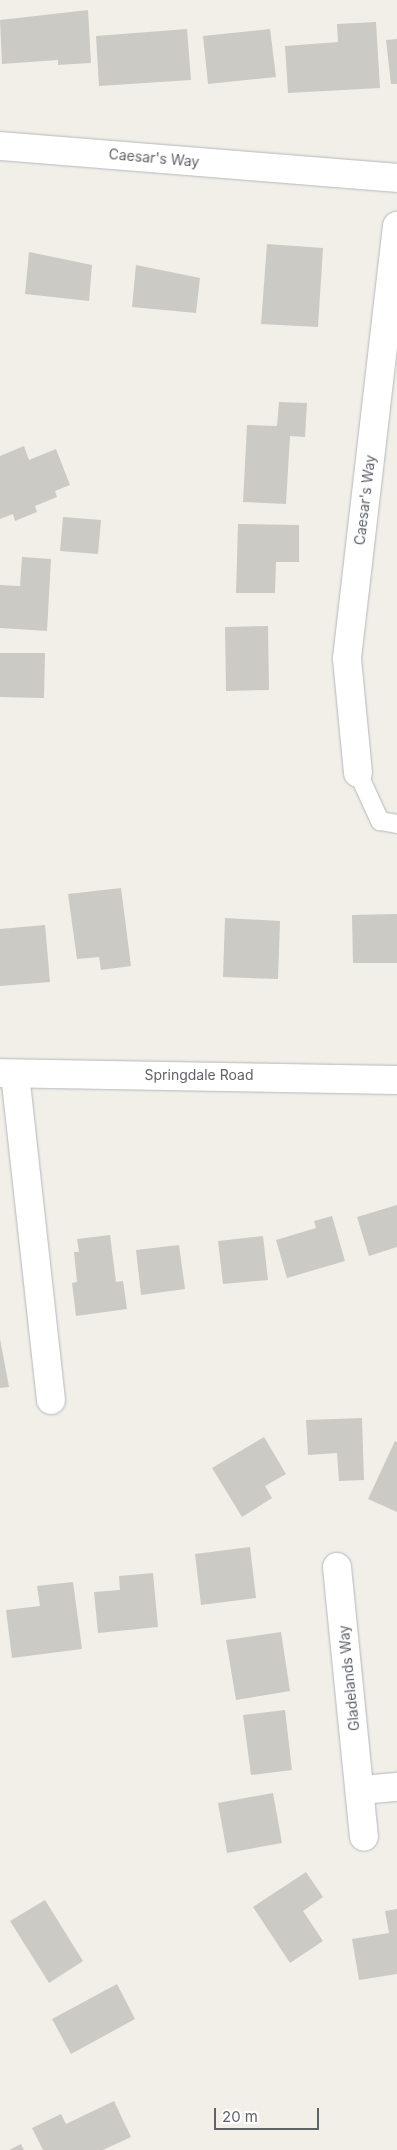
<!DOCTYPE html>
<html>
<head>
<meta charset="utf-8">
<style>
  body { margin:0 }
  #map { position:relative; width:397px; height:2150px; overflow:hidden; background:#f1efe8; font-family:Inter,sans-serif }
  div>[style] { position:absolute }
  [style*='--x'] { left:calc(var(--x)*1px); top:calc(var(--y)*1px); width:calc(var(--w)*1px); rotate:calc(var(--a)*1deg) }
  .building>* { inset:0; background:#cccac5 }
  .roads { filter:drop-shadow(0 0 1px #b5b8bc) drop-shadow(0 0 1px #b5b8bc) }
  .service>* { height:18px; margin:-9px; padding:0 9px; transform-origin:9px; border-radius:9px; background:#fff }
  .minor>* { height:28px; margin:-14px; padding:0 14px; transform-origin:14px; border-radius:14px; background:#fff }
  .tertiary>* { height:28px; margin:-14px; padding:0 14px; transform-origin:14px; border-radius:14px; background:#fff }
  span { translate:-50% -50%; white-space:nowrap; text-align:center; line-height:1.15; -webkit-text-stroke:5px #fff; paint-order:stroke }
  .street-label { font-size:14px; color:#5f6368 }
  .scale { position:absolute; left:214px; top:2108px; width:105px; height:22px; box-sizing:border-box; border:2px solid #5f6368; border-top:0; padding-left:6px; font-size:15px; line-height:18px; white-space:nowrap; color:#5f6368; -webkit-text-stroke:4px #fff; paint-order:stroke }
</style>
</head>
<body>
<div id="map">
  <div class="building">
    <div style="clip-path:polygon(88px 10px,91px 63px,58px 65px,58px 60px,2px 64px,0 20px)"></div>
    <div style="clip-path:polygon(376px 22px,380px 88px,288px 93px,285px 46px,338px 42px,337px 24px)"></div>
    <div style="clip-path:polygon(187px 29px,191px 80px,99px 86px,96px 36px)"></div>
    <div style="clip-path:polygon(270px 29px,276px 77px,208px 84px,203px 36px)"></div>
    <div style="clip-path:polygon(397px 39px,397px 84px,391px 84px,386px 40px)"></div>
    <div style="clip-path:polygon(267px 244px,323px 248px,318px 327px,261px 324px)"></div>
    <div style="clip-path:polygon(29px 252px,92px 265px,89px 301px,25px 294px)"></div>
    <div style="clip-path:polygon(136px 265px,200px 278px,196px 313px,132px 307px)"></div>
    <div style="clip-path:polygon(279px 402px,307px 403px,305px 437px,290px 436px,286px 504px,243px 502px,247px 425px,277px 426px)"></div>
    <div style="clip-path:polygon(24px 446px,29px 460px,56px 449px,70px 485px,55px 491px,57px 497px,35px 506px,37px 512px,15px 521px,13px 514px,0 519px,0 456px)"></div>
    <div style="clip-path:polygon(63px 517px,101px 520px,98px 554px,60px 551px)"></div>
    <div style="clip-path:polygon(238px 524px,299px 525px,299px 562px,276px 562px,275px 593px,236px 593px)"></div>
    <div style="clip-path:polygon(22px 557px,51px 559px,47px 631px,0 628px,0 585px,20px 586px)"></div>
    <div style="clip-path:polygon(268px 626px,269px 690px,226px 691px,225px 627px)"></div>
    <div style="clip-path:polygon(0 653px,45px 653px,44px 698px,0 697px)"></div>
    <div style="clip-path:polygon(121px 888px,131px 966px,101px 970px,99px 957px,77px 959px,68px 894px)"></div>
    <div style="clip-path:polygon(397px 914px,397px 963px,353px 963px,352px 915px)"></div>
    <div style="clip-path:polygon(225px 918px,280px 921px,278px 979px,223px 977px)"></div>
    <div style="clip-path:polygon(45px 925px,50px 982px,0 986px,0 929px)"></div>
    <div style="clip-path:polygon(397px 1205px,397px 1247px,369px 1256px,357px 1217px)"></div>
    <div style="clip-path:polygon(332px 1216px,345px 1261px,287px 1278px,276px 1240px,316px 1228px,314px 1221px)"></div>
    <div style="clip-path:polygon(110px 1235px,116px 1282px,123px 1281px,127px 1309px,76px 1316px,72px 1283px,77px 1282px,74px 1252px,79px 1252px,77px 1239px)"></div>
    <div style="clip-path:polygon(263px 1236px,268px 1280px,223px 1284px,218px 1241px)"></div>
    <div style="clip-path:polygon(179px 1245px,185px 1289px,141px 1295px,136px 1250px)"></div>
    <div style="clip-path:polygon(0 1339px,9px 1387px,0 1388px)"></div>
    <div style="clip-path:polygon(362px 1418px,364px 1480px,339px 1481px,337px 1453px,308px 1455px,306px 1420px)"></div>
    <div style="clip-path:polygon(264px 1437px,286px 1474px,265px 1486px,272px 1498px,242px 1517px,212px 1468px)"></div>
    <div style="clip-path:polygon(395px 1441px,397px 1442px,397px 1512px,368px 1499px)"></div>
    <div style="clip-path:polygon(250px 1547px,256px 1598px,201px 1605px,195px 1554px)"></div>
    <div style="clip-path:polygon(153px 1573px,158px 1627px,98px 1633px,94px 1592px,120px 1590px,119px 1576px)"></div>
    <div style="clip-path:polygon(73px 1582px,82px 1649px,12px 1658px,6px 1610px,40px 1606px,37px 1586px)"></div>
    <div style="clip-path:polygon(281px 1632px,290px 1691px,236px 1700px,226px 1640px)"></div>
    <div style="clip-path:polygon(285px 1710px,292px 1770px,251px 1775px,243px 1715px)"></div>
    <div style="clip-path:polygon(273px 1793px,282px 1843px,227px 1853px,218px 1803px)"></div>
    <div style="clip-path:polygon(306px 1872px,323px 1897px,303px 1911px,323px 1941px,290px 1963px,253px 1907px)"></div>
    <div style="clip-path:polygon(45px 1900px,83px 1961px,49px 1983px,10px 1921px)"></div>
    <div style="clip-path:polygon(397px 1909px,397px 1974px,359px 1980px,352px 1939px,389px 1933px,385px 1911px)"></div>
    <div style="clip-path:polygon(117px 1984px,135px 2019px,71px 2054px,52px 2019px)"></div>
    <div style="clip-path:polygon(114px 2101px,131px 2137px,103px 2150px,43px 2150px,32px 2128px,61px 2114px,66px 2124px)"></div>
    <div style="clip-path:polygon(21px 2144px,24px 2150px,9px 2150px)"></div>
  </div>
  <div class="roads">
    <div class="service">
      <div style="--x:358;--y:773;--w:53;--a:65.4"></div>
      <div style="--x:380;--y:821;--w:17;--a:10"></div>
    </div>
    <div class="minor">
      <div style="--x:0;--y:146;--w:398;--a:4.6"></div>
      <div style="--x:358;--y:773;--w:116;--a:-95.5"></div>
      <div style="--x:347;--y:658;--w:435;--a:-83.4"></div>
      <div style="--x:15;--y:1074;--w:328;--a:83.7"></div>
      <div style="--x:337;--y:1567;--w:271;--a:84.3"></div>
      <div style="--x:361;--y:1790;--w:36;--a:-5"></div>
    </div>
    <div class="tertiary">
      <div style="--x:0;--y:1073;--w:397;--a:1"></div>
    </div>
  </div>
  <div class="street-label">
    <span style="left:154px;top:158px;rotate:5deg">Caesar's Way</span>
    <span style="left:365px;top:500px;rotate:-83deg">Caesar's Way</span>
    <span style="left:199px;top:1075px">Springdale Road</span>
    <span style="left:349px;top:1678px;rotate:-96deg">Gladelands Way</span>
  </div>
  <div class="scale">20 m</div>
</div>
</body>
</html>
